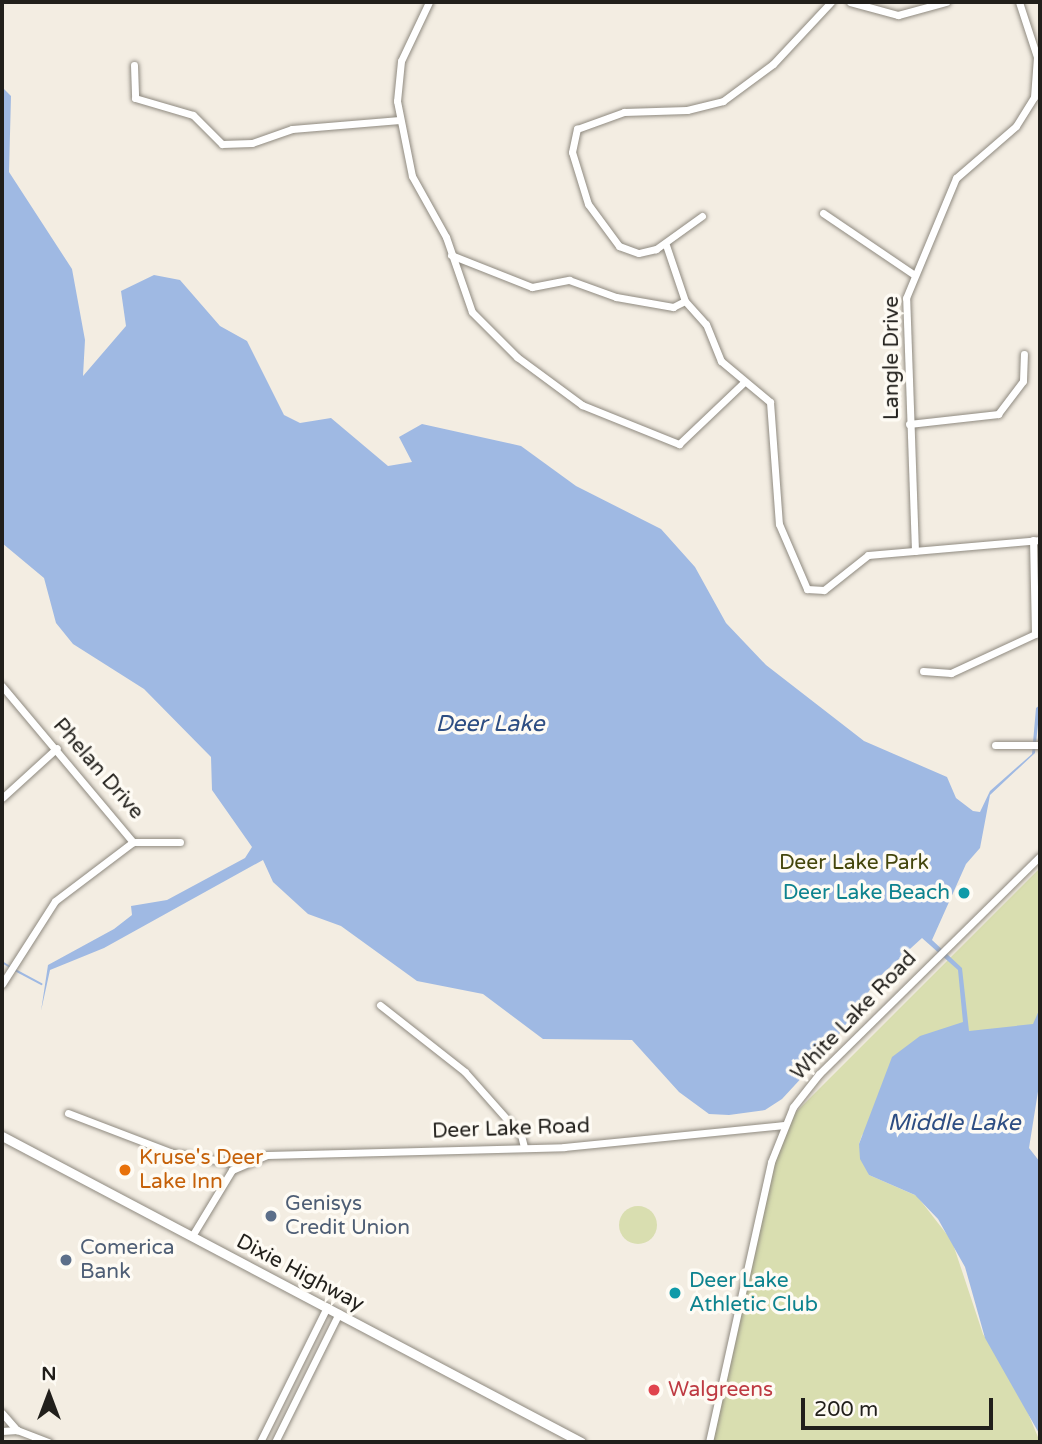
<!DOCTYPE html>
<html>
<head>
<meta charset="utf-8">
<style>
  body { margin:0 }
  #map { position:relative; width:1042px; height:1444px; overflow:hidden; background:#f3ede2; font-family:"Varela Round",sans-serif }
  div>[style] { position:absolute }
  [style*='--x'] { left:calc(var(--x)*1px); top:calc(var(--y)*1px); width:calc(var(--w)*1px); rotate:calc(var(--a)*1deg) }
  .green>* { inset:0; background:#d9deb0 }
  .round { border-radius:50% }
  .water>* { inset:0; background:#9fb9e3 }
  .stream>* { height:2px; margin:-1px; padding:0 1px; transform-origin:1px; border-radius:1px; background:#9fb9e3 }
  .roads { filter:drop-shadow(0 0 2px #8f8a80) drop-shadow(0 0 2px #8f8a80) }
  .minor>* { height:7px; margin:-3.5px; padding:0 3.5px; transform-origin:3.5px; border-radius:3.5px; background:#fff }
  .major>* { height:9px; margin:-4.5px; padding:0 4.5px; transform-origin:4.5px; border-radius:4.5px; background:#fff }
  .dots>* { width:19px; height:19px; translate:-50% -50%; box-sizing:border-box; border:4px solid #fefbf4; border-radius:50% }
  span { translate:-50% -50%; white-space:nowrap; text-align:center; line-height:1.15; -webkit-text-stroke:7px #fefbf4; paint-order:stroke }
  .street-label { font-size:21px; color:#211f1b }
  .park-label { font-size:21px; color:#44460c }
  .culture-label { font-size:21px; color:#0d838f }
  .right { translate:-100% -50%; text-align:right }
  .left { translate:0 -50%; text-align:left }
  .food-label { font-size:21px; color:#c56008 }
  .service-label { font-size:21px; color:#4e5e75 }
  .health-label { font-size:21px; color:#be3a42 }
  .water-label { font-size:23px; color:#2e4e83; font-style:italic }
  .frame { position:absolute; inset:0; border:4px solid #211f1b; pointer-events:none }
  .north { position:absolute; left:14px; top:1360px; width:70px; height:70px; -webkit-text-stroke:5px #fefbf4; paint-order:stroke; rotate:0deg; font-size:19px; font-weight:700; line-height:28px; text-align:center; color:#211f1b }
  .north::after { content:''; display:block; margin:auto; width:24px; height:32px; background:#211f1b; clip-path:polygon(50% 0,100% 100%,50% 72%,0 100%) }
  .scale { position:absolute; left:801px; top:1398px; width:192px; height:32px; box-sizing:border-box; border:4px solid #211f1b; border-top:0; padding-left:9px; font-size:21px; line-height:24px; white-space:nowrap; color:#211f1b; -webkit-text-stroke:5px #fefbf4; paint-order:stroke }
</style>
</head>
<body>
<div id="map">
  <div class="green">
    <div style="clip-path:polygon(1040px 868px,1040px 1021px,862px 1135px,859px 1144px,869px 1175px,917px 1196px,952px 1241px,983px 1334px,1018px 1389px,1040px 1442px,713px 1442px,771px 1175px,790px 1118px)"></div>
    <div class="round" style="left:619px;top:1206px;width:38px;height:38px"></div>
  </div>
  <div class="water">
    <div style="clip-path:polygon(2px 87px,11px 96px,9px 172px,72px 269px,85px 340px,83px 376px,126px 326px,121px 291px,154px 275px,180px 280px,220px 326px,247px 341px,284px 415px,300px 423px,331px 418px,388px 466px,412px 462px,399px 437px,422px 424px,521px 446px,576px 486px,661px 529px,695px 567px,726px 623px,766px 665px,864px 741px,947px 777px,956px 798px,973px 811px,980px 812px,990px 791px,1032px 754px,1036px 708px,1040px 705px,1035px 753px,990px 795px,980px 848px,966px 864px,932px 940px,962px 968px,969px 1031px,1033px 1024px,1040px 1008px,1040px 1079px,1029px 1148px,1040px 1162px,1040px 1435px,985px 1338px,965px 1267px,938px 1219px,915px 1195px,869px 1175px,860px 1159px,859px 1144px,892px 1057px,920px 1036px,963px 1022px,958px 970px,922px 938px,878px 978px,831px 1046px,782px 1099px,765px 1110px,729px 1115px,709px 1114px,679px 1092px,632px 1040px,543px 1039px,483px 994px,417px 981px,341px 926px,308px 914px,273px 882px,263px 860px,104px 948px,50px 970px,41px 1011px,48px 965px,114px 929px,132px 915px,131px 906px,167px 900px,245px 858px,252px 847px,212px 790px,211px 757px,144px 689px,73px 644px,56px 623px,44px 578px,2px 543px)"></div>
  </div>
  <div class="stream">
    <div style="--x:2;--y:962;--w:9;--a:32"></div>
    <div style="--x:15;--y:970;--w:30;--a:28"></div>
  </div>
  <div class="roads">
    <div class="minor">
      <div style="--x:429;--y:2;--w:65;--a:115.4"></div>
      <div style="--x:401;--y:61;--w:40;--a:95.7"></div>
      <div style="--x:397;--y:101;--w:76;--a:78.7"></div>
      <div style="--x:412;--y:176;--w:70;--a:60.9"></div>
      <div style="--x:446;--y:237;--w:79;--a:70.9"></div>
      <div style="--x:472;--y:312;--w:64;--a:45"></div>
      <div style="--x:517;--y:357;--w:81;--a:36.4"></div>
      <div style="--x:582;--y:405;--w:105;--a:21.9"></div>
      <div style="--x:679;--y:444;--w:90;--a:-43.6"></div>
      <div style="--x:850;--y:2;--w:50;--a:15.2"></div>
      <div style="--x:898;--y:15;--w:50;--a:-15.2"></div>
      <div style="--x:134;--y:65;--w:33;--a:88"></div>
      <div style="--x:135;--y:98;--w:60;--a:16.3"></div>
      <div style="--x:193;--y:115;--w:41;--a:45"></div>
      <div style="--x:222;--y:144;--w:30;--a:-2"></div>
      <div style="--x:252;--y:143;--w:42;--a:-19.3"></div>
      <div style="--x:292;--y:129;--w:108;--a:-4.8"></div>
      <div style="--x:823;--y:213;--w:109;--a:34.1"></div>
      <div style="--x:702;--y:216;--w:57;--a:144.3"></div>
      <div style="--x:656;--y:249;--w:18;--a:167"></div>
      <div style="--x:638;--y:253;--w:20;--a:-160"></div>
      <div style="--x:619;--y:246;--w:52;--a:-126.4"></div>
      <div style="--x:588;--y:204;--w:54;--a:-107.1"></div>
      <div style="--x:572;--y:152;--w:24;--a:-78"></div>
      <div style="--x:577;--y:129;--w:50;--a:-19.9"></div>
      <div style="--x:624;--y:112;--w:63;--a:-1.8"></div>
      <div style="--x:687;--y:110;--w:37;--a:-14"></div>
      <div style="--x:723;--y:101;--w:62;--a:-36.5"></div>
      <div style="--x:773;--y:64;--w:85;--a:-46.9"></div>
      <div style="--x:666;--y:245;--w:59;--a:71.3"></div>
      <div style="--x:685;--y:301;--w:31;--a:48"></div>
      <div style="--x:706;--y:324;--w:40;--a:68"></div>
      <div style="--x:721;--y:361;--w:64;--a:39.9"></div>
      <div style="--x:770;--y:402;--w:122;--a:85.8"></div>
      <div style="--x:779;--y:524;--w:71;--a:66.7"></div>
      <div style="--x:807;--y:589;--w:17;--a:3"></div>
      <div style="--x:824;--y:590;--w:56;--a:-38.5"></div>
      <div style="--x:868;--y:555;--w:173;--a:-5"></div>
      <div style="--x:451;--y:255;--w:87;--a:21.6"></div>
      <div style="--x:532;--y:287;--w:38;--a:-11"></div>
      <div style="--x:569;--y:280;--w:50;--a:19.9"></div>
      <div style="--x:616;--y:297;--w:58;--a:10"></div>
      <div style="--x:673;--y:307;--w:13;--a:-27"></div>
      <div style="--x:909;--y:424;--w:90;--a:-6.4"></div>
      <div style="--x:998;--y:414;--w:41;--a:-52.9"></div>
      <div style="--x:1023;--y:381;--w:27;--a:-88"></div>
      <div style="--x:915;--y:551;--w:253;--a:-92"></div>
      <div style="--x:906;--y:298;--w:130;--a:-67.4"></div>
      <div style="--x:956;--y:178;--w:79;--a:-40.9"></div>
      <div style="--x:1016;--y:126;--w:34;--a:-58"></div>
      <div style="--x:1034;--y:97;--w:40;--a:-85.7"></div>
      <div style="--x:1037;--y:57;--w:58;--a:-108.1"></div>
      <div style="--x:923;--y:671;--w:28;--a:4"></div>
      <div style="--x:951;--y:673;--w:93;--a:-24.9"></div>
      <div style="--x:1035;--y:634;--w:94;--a:-91.2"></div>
      <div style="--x:2;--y:686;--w:204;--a:50"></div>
      <div style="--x:995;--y:745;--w:45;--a:0"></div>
      <div style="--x:2;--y:798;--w:74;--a:-42.3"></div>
      <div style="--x:133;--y:842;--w:47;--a:0"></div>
      <div style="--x:2;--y:984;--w:98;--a:-57.4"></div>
      <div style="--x:55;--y:901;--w:98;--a:-37.1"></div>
      <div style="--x:380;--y:1005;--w:108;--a:38.2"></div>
      <div style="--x:465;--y:1072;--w:84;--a:48.4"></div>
      <div style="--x:521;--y:1135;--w:12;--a:76"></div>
      <div style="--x:68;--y:1113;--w:112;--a:20.9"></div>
      <div style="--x:173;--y:1153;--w:68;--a:9.3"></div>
      <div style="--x:192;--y:1236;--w:77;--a:-58.8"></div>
      <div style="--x:232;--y:1170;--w:38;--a:-23"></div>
      <div style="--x:267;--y:1155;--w:297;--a:-1.5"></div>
      <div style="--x:564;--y:1147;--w:221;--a:-5.7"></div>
      <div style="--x:2;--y:1413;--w:23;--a:49"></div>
      <div style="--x:2;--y:1431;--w:15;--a:-4"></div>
      <div style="--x:17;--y:1430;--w:34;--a:21"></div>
      <div style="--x:260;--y:1442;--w:151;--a:-63.6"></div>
      <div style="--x:275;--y:1442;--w:144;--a:-63.6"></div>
      <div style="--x:709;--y:1442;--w:287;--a:-77.5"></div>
      <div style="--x:771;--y:1162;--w:59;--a:-68.2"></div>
      <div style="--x:793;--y:1107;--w:42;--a:-51.8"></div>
      <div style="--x:819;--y:1074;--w:310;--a:-44.6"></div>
    </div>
    <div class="major">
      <div style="--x:2;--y:1136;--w:655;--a:27.86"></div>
    </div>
  </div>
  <div class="dots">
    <div style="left:964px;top:893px;background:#0f9aa8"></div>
    <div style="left:125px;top:1170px;background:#e8710a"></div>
    <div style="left:271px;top:1216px;background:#5c6f8a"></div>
    <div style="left:66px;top:1260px;background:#5c6f8a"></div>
    <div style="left:675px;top:1293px;background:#0f9aa8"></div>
    <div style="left:654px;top:1390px;background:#e0444e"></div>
  </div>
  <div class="street-label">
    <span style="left:892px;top:358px;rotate:-90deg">Langle Drive</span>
    <span style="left:98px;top:769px;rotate:49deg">Phelan Drive</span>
    <span style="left:854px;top:1016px;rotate:-46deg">White Lake Road</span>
    <span style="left:511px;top:1129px;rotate:-2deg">Deer Lake Road</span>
    <span style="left:300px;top:1273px;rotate:28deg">Dixie Highway</span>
  </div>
  <div class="park-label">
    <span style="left:854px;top:863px">Deer Lake Park</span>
  </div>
  <div class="culture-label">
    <span class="right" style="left:950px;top:893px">Deer Lake Beach</span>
    <span class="left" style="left:689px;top:1293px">Deer Lake<br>Athletic Club</span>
  </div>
  <div class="food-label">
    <span class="left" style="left:139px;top:1170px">Kruse's Deer<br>Lake Inn</span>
  </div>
  <div class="service-label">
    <span class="left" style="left:285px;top:1216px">Genisys<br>Credit Union</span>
    <span class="left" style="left:80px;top:1260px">Comerica<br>Bank</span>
  </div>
  <div class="health-label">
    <span class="left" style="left:668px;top:1390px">Walgreens</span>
  </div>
  <div class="water-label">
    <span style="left:490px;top:724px">Deer Lake</span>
    <span style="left:954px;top:1123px">Middle Lake</span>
  </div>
  <div class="frame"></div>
  <div class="north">N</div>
  <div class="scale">200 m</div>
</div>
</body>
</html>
